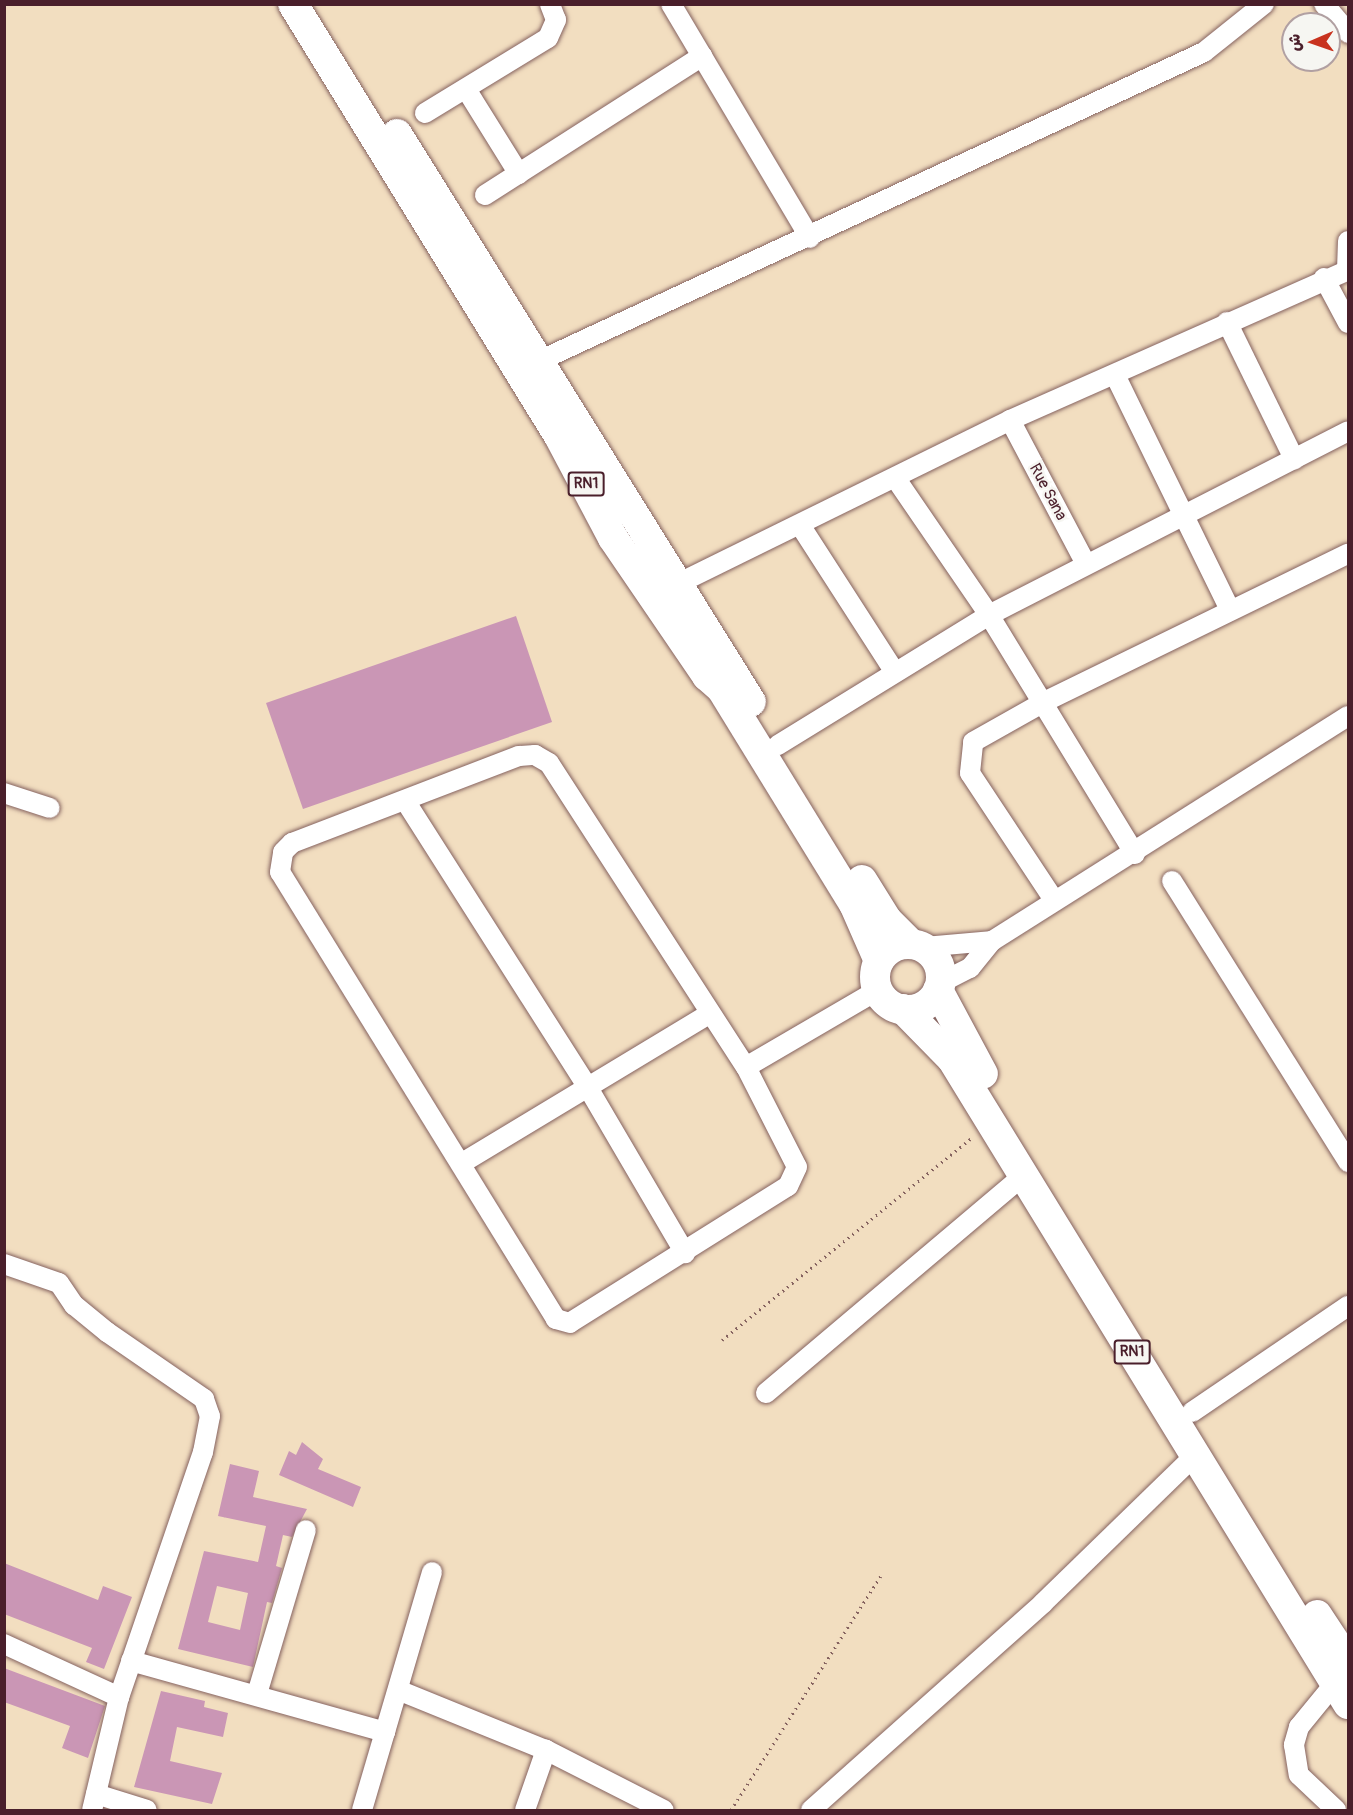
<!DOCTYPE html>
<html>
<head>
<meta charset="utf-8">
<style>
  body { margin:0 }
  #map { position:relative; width:1353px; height:1815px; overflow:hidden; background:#f2dec0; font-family:Pangolin,"Playpen Sans Arabic",sans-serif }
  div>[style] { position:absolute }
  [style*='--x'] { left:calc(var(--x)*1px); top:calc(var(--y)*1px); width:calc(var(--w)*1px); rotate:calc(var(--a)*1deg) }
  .building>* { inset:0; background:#ca96b5 }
  .path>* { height:3px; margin-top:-1.5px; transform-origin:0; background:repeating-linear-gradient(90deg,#85625f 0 1.5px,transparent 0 6px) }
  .roads { filter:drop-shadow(0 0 2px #85625f) drop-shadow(0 0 2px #85625f) }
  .minor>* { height:20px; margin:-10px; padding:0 10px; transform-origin:10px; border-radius:10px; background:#fff }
  .primary>* { height:30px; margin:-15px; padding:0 15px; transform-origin:15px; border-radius:15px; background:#fff }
  .primary>.ring { margin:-15px; padding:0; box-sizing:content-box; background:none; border:30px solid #fff; border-radius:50% }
  span { translate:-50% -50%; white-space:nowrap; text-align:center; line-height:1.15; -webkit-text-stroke:5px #f6f6f2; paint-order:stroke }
  .shield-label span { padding:2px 4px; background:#f6f6f2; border:2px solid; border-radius:4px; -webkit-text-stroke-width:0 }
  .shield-label { font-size:15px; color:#4a1f2b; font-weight:700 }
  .street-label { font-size:16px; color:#4a1f2b }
  .frame { position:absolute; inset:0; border:6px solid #4a1f2b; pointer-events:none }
  .north { position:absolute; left:1281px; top:12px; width:60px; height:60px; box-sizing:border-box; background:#f6f6f2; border:2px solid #b1a0a2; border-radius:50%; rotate:268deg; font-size:16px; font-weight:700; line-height:24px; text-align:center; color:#4a1f2b }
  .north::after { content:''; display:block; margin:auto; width:21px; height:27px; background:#c8321e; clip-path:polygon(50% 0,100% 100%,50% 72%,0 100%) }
</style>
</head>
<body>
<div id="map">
  <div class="building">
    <div style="clip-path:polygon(516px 616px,552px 722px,303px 809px,266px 703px)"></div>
    <div style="clip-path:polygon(302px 1442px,323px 1459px,318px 1469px,361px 1487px,353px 1507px,279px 1475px,289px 1451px,296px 1455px)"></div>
    <div style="clip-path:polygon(evenodd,230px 1464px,259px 1471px,253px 1497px,307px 1509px,292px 1537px,283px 1535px,276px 1566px,282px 1568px,272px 1603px,267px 1602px,253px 1667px,178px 1649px,204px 1551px,258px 1562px,266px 1526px,218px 1516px,230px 1464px,217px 1586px,248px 1593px,240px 1630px,208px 1622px,217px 1586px)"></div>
    <div style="clip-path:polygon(4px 1563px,98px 1600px,103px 1586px,132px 1597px,104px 1669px,86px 1662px,92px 1648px,4px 1614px)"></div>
    <div style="clip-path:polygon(4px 1668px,105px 1706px,88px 1758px,62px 1748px,70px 1726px,4px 1702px)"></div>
    <div style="clip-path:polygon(161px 1691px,205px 1701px,204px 1707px,228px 1713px,223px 1737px,177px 1727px,170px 1761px,222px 1773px,212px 1804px,134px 1787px)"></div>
  </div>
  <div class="path">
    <div style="--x:722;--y:1340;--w:323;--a:-39"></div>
    <div style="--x:731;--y:1810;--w:280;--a:-57.4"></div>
  </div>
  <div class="roads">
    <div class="minor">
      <div style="--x:671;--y:4;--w:272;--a:59.3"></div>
      <div style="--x:1324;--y:4;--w:38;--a:50"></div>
      <div style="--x:466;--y:89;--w:100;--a:58.1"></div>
      <div style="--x:425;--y:113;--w:144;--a:-31.4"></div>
      <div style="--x:548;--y:38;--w:20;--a:-66"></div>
      <div style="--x:556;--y:20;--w:17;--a:-111"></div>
      <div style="--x:485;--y:195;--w:258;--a:-32.6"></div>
      <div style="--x:1347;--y:270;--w:29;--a:-88"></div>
      <div style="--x:1324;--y:278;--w:51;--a:61.9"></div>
      <div style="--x:1227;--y:322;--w:153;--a:63.9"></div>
      <div style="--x:539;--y:361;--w:733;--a:-24.92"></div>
      <div style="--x:1204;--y:52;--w:77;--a:-38.7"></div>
      <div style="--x:1115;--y:375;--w:262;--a:63.9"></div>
      <div style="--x:1010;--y:420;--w:163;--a:62.2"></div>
      <div style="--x:896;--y:479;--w:165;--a:55.6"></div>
      <div style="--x:989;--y:615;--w:280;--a:58.6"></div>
      <div style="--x:800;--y:525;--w:174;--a:57.2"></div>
      <div style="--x:667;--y:589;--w:382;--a:-26.2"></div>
      <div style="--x:1010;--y:420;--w:370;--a:-23.9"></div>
      <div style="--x:778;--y:745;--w:248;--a:-31.6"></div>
      <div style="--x:989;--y:615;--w:403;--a:-27.1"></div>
      <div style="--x:535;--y:755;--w:16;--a:30"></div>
      <div style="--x:549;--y:763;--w:362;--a:57.1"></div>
      <div style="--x:746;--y:1067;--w:112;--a:63"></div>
      <div style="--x:797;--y:1167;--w:21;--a:115"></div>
      <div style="--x:788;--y:1186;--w:257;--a:147.9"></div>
      <div style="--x:570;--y:1323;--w:15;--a:-164"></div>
      <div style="--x:556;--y:1319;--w:525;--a:-121.69"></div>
      <div style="--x:280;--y:872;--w:20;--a:-81"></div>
      <div style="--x:283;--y:852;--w:13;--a:-45"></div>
      <div style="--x:292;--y:843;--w:243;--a:-21"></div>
      <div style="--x:519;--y:756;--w:16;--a:-4"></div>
      <div style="--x:4;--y:793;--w:48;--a:18.1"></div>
      <div style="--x:406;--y:802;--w:337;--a:57.5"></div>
      <div style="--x:587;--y:1086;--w:194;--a:59.6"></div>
      <div style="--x:1172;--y:881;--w:332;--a:57.9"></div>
      <div style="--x:1054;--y:900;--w:152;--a:-123.5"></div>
      <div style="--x:970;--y:773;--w:31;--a:-84"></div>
      <div style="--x:973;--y:742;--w:81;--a:-29.4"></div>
      <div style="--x:1044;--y:702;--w:338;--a:-26"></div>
      <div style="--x:923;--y:947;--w:69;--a:-5"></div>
      <div style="--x:992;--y:941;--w:421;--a:-32.3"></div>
      <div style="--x:940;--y:983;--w:34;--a:-27"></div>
      <div style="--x:970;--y:968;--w:35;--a:-51"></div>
      <div style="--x:746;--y:1067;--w:153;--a:-30.3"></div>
      <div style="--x:462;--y:1163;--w:288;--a:-31.1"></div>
      <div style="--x:4;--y:1264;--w:58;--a:19.1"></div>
      <div style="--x:59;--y:1283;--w:27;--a:56"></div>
      <div style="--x:74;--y:1305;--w:43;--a:39.3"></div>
      <div style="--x:107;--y:1332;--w:118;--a:34.6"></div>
      <div style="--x:204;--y:1399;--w:18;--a:71"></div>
      <div style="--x:210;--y:1416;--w:37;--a:101"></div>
      <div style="--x:203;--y:1452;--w:259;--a:108.9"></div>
      <div style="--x:119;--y:1697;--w:116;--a:103.4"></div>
      <div style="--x:766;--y:1393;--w:336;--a:-40.2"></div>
      <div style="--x:1192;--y:1412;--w:189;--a:-34.2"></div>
      <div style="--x:4;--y:1644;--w:127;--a:24.7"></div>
      <div style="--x:131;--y:1661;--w:264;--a:15.6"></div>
      <div style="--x:1335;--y:1683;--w:57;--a:129.3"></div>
      <div style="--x:1299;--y:1727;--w:19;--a:106"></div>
      <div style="--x:1294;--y:1745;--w:30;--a:81"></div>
      <div style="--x:1299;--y:1775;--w:51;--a:43.4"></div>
      <div style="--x:398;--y:1690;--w:160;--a:22.1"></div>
      <div style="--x:546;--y:1750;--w:132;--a:27"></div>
      <div style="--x:257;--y:1694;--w:171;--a:-73.4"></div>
      <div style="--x:96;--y:1794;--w:53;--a:17.4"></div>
      <div style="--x:362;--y:1810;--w:248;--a:-73.6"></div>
      <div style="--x:525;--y:1810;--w:64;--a:-70.7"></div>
      <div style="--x:811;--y:1810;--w:311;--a:-41.7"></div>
      <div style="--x:1043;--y:1603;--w:214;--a:-44.2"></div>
    </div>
    <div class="primary">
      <div style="--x:293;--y:4;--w:507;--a:58.38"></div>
      <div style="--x:559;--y:436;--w:115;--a:62.1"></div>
      <div style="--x:613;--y:538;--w:167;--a:55.7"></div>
      <div style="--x:707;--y:676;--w:18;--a:41"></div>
      <div style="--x:721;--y:688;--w:254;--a:58.4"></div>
      <div style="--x:854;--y:904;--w:62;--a:66.3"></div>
      <div style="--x:397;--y:134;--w:669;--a:58.07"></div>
      <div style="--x:862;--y:880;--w:47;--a:58"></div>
      <div style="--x:887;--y:920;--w:34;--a:45"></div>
      <div class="ring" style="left:875px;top:944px;width:36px;height:36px"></div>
      <div style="--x:938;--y:990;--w:95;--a:61.8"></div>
      <div style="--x:903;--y:1009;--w:70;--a:45.6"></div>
      <div style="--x:952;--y:1059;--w:757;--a:58.45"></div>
      <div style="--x:1317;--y:1615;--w:56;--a:56.6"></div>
    </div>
  </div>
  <div class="shield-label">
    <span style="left:586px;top:484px">RN1</span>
    <span style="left:1132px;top:1352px">RN1</span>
  </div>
  <div class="street-label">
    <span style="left:1048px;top:492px;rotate:62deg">Rue Sana</span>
  </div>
  <div class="frame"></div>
  <div class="north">ش</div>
</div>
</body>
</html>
